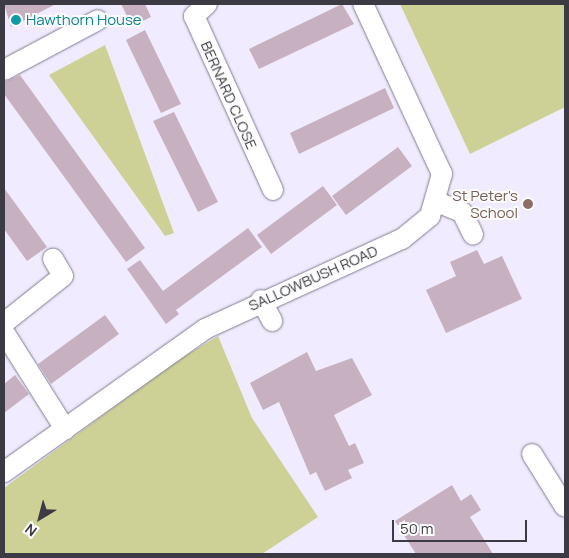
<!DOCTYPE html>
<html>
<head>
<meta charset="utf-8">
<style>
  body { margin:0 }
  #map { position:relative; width:569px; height:558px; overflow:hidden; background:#f0ebfe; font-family:Manrope,sans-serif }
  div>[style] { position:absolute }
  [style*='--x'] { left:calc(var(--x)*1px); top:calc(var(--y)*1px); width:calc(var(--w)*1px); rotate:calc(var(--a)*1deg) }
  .green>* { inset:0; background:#cdd196 }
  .building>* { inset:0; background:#c7b1c0 }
  .roads { filter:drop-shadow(0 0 1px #827c91) drop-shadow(0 0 1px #827c91) }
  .minor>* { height:20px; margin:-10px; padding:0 10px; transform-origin:10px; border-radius:10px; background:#fff }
  .dots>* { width:14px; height:14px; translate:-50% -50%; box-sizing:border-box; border:2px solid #fcfcfc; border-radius:50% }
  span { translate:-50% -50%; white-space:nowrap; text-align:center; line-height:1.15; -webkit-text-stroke:4px #fcfcfc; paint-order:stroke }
  .culture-label { font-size:15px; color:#0d838f }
  .left { translate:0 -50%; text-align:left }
  .street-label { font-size:15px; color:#3c3a43 }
  .education-label { font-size:15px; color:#785e54 }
  .right { translate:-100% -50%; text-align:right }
  .frame { position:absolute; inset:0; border:5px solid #3c3a43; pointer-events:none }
  .north { position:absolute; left:15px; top:493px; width:50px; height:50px; -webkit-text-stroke:4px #fcfcfc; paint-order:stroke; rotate:217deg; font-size:14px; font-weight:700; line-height:20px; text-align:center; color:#3c3a43 }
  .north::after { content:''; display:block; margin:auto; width:18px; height:22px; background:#3c3a43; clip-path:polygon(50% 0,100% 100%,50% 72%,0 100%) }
  .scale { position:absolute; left:392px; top:520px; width:135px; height:22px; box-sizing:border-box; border:2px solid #3c3a43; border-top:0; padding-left:6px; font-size:15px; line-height:18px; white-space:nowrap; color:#3c3a43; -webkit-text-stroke:4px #fcfcfc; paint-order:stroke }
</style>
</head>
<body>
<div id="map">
  <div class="green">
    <div style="clip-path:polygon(400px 4px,565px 4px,565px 107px,470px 154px)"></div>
    <div style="clip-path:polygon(105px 45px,174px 233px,165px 236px,49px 75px)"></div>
    <div style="clip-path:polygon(218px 336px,252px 418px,318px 517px,262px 554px,4px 554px,4px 488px,178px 360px)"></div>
  </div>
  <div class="building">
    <div style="clip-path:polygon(4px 4px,56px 4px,11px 27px)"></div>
    <div style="clip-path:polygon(121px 4px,145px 4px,151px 17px,132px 26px)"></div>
    <div style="clip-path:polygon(342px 4px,354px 24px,259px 69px,249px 49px)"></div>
    <div style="clip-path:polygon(145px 30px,181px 104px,161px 113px,126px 40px)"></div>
    <div style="clip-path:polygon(20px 75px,145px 248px,126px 262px,4px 94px,4px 82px)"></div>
    <div style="clip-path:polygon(385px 88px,394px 108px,299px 154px,290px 133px)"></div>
    <div style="clip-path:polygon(174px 112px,218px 202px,198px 212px,153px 121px)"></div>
    <div style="clip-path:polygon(398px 147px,412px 166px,346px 215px,332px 196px)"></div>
    <div style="clip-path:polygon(323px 186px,337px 205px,271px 254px,257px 235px)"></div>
    <div style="clip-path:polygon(4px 188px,47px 247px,27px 261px,4px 229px)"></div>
    <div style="clip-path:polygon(248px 228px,262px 247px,176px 310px,179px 314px,166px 324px,127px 269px,140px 260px,163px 291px)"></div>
    <div style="clip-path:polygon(477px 250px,484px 264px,502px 256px,522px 299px,446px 333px,426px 290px,456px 276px,450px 262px)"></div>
    <div style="clip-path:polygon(105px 315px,119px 334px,51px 384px,38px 364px)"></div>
    <div style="clip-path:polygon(307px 352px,316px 371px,352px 358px,372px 395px,334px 415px,349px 446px,355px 443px,364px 463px,348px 470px,352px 478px,325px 491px,316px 472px,310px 475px,279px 402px,263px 410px,250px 383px)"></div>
    <div style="clip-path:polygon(15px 375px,29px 394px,4px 413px,4px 384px)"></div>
    <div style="clip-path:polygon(452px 485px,461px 501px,471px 494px,481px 510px,470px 517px,493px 554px,416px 554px,395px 521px)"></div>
  </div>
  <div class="roads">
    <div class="minor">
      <div style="--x:207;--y:4;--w:18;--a:137"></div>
      <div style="--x:194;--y:16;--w:191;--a:65.6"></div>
      <div style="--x:4;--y:70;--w:106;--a:-28"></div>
      <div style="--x:437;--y:202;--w:27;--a:22"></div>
      <div style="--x:462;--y:212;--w:25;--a:64"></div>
      <div style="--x:261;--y:300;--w:24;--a:62"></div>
      <div style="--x:4;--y:323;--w:75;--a:-38.5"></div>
      <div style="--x:63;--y:276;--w:20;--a:-120"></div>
      <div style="--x:4;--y:332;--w:115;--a:57.8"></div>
      <div style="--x:532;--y:454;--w:62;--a:58.1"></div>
      <div style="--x:4;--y:472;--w:247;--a:-35.4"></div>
      <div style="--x:205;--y:329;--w:217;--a:-24.6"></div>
      <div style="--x:402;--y:239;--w:36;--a:-39"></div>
      <div style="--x:430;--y:216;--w:44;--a:-74.1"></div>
      <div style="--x:442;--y:174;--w:187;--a:-114.9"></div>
    </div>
  </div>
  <div class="dots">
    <div style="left:16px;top:20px;background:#0f9aa8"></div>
    <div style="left:528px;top:204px;background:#8d6e63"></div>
  </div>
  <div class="culture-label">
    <span class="left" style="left:26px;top:20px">Hawthorn House</span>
  </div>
  <div class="street-label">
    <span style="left:229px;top:95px;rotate:66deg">BERNARD CLOSE</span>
    <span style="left:313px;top:278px;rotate:-24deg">SALLOWBUSH ROAD</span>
  </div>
  <div class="education-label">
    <span class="right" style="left:518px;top:204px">St Peter's<br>School</span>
  </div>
  <div class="frame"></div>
  <div class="north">N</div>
  <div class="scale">50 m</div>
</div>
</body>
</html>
